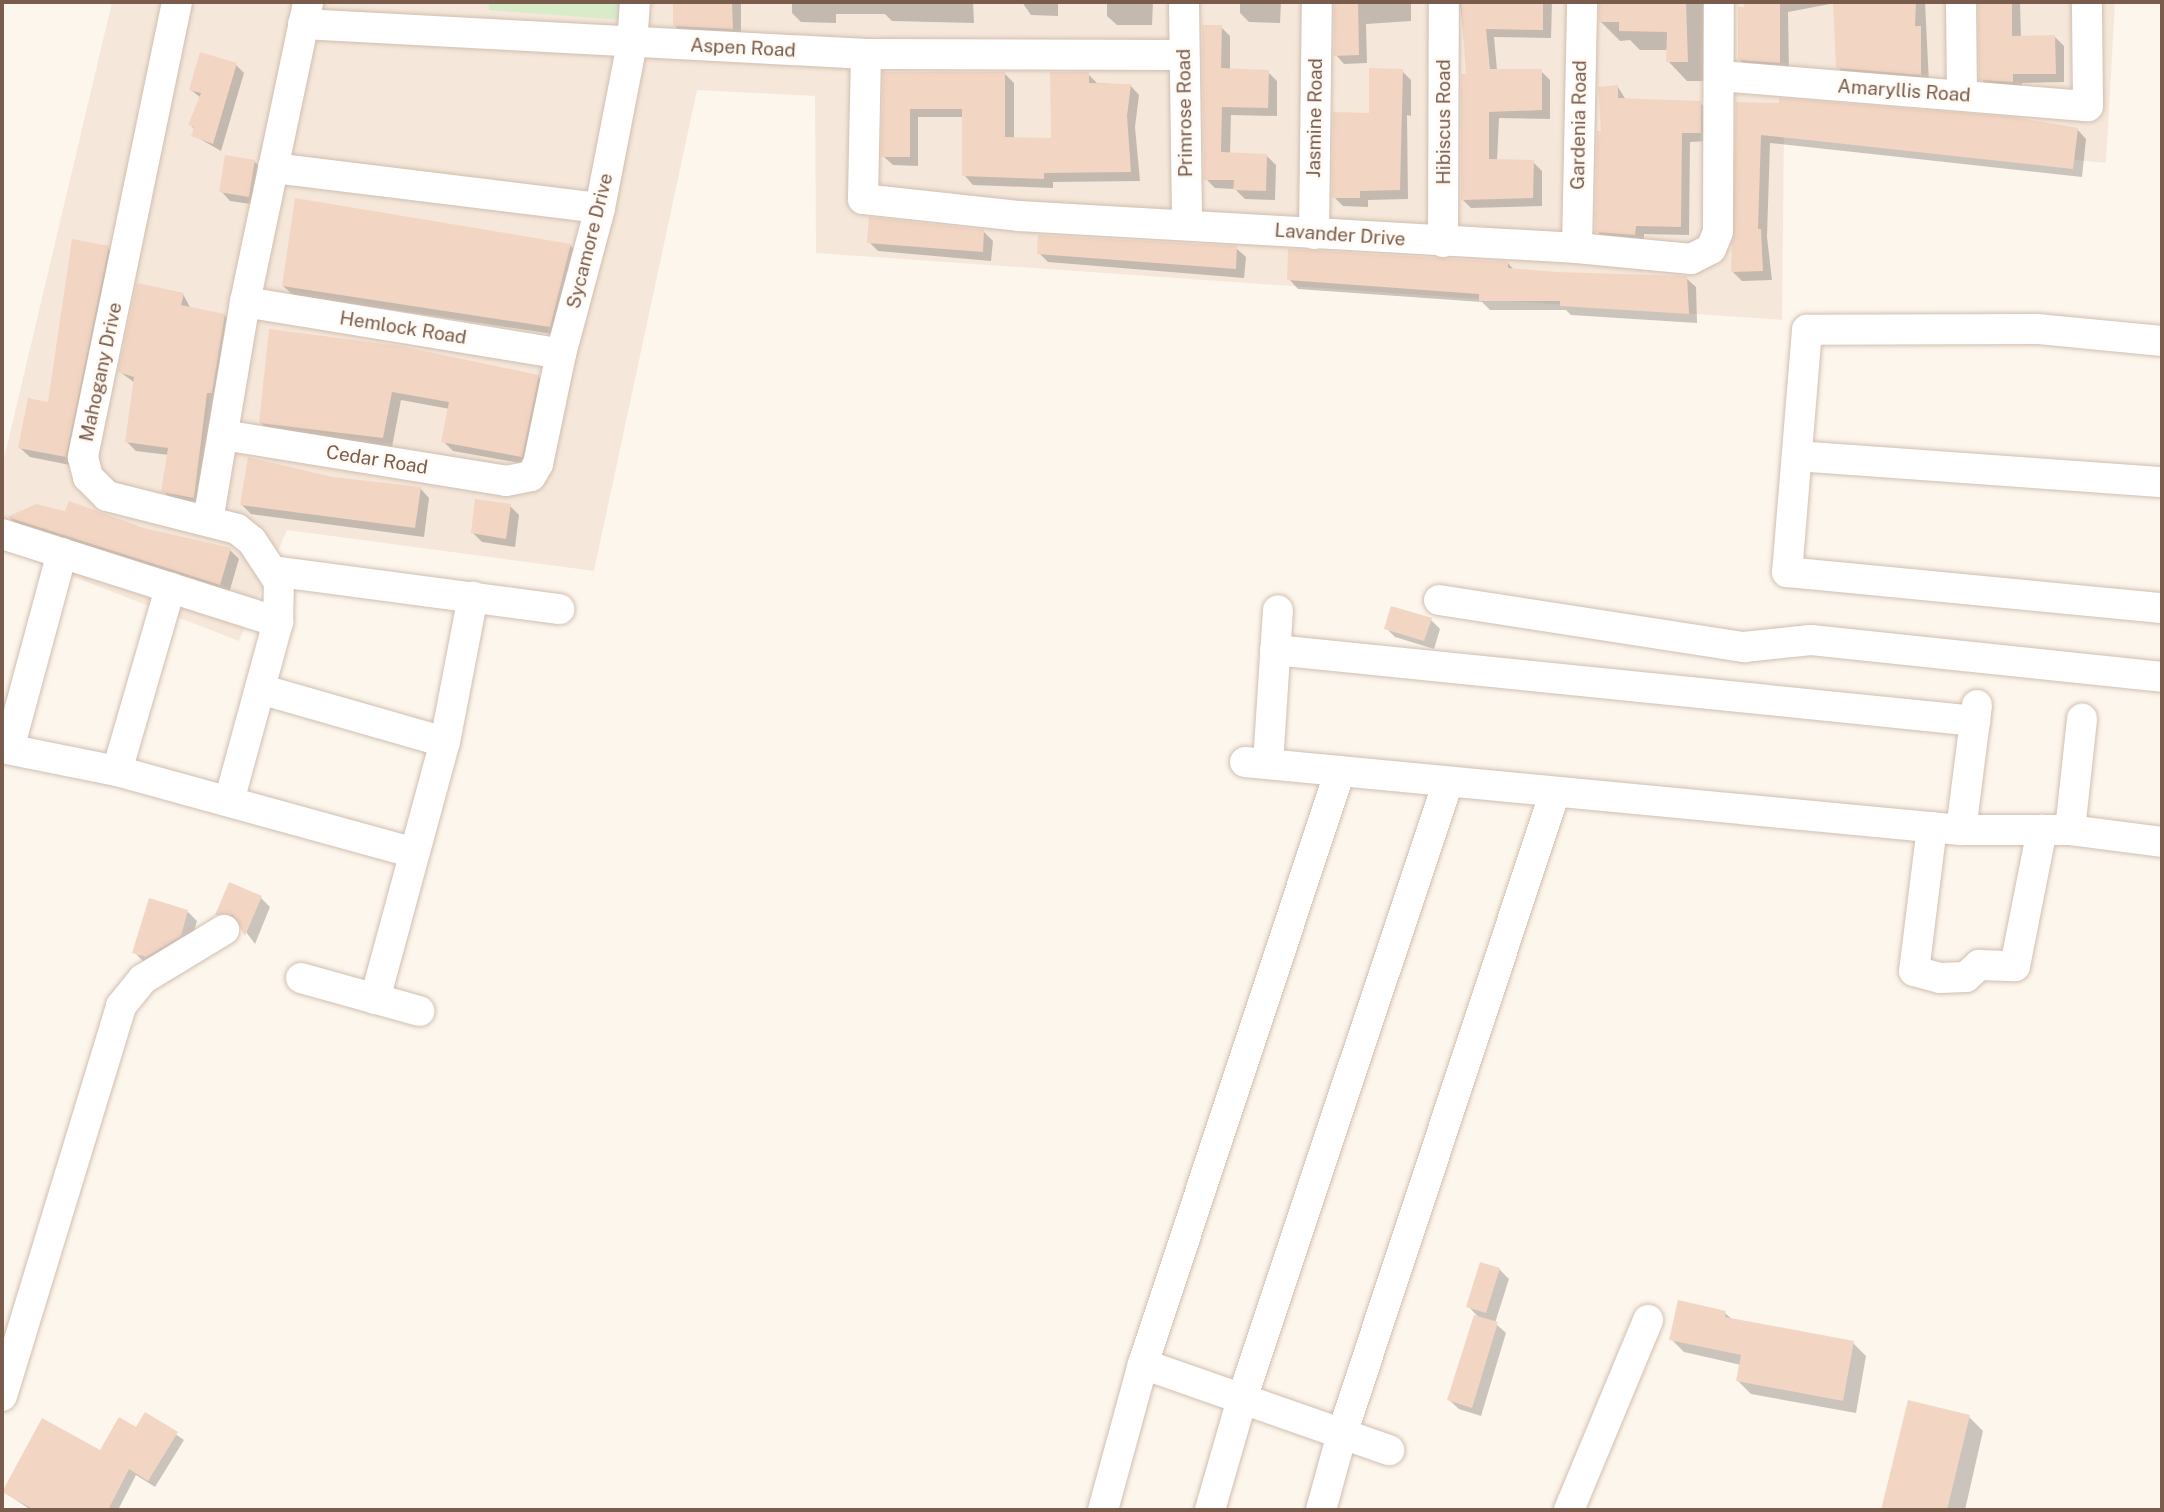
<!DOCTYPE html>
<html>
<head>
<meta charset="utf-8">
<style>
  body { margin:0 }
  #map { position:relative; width:2164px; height:1512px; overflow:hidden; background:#fdf6ec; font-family:"Public Sans",sans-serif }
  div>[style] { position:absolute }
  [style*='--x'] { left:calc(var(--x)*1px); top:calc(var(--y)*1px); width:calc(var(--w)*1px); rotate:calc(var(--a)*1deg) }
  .residential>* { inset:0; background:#f5e8da }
  .green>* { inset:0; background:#d8ecc9 }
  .shadow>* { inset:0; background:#0003 }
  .building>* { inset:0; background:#f3d5c3 }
  .roads { filter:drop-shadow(0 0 2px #d1beb0) drop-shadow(0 0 2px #d1beb0) }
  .minor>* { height:30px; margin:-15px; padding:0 15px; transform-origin:15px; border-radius:15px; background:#fff }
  span { translate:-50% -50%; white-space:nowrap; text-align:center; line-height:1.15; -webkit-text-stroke:5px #fffaf3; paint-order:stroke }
  .street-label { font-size:19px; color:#7a5c4d }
  .frame { position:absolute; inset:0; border:4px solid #7a5c4d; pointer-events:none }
</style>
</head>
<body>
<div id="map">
  <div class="residential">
    <div style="clip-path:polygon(112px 2px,2115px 2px,2106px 163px,1784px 131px,1782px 320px,816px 253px,815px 96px,697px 90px,594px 571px,287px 530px,239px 641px,2px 549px,2px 467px)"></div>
  </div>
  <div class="green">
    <div style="clip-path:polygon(489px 2px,626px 2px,624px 20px,489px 10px)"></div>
  </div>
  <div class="shadow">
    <div style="clip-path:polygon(674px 2px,741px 2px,741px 38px,684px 35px,674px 25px)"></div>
    <div style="clip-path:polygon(792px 2px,973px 2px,974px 23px,892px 21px,885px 14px,836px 14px,836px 23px,801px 22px,792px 13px)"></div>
    <div style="clip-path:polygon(1022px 2px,1058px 2px,1058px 16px,1031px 15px)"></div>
    <div style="clip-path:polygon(1107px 2px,1153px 2px,1152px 25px,1117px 25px,1107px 16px)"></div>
    <div style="clip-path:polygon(1240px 2px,1281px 2px,1280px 23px,1249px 22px,1240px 13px)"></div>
    <div style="clip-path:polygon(1336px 2px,1411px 2px,1411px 21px,1366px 24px,1367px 63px,1344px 64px,1336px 55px)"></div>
    <div style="clip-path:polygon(1460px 2px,1552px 2px,1551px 38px,1494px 37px,1497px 70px,1541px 71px,1550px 80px,1550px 119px,1499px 118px,1497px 161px,1533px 162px,1542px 171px,1542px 206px,1471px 208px,1462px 199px,1468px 76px)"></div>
    <div style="clip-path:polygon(1601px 2px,1704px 2px,1707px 81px,1687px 81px,1668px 61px,1668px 50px,1640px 50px,1630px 40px,1620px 41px,1601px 22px)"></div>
    <div style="clip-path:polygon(1745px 2px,1835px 2px,1835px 3px,1788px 12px,1789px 72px,1749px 69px,1739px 59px)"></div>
    <div style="clip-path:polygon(1880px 2px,1925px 2px,1929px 83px,1847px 77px,1838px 67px,1880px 15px)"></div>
    <div style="clip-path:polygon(1980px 2px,2026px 2px,2020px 2px,2021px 37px,2055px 37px,2064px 46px,2064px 82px,2022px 83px,2022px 91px,1991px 88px,1981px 79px)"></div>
    <div style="clip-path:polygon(1221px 27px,1230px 36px,1230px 70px,1268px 72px,1277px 81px,1277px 116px,1231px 115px,1230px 154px,1266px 155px,1276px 165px,1275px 200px,1245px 199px,1235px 189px,1215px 188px,1206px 179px)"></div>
    <div style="clip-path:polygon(236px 65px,244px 73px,221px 151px,193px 135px,195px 130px,190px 124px,201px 98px,191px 90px)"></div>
    <div style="clip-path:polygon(1402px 71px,1411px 80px,1411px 116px,1407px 115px,1408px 199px,1368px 200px,1368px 207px,1343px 206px,1334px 197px,1371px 115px)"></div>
    <div style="clip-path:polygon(885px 73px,1005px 74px,1014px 83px,1014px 139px,1052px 140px,1088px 74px,1097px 83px,1130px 85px,1139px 95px,1135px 127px,1140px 181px,1053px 182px,1053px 188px,973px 185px,964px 175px,964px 117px,918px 117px,918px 166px,893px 165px,883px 156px)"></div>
    <div style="clip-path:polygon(1618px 87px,1626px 100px,1700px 103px,1709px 112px,1709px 141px,1690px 142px,1689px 235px,1644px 234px,1644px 244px,1606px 240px,1597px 231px,1603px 132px)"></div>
    <div style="clip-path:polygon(1738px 104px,2077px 129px,2086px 139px,2082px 177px,1770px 143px,1767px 237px,1772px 280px,1742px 281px,1733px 272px)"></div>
    <div style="clip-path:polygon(255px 162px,264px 171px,258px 205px,230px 201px,221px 191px)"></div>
    <div style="clip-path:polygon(983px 231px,993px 241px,991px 261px,878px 251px,869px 242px)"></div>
    <div style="clip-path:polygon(570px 245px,580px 255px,559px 335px,293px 295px,283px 286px)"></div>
    <div style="clip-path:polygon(108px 248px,117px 257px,75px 466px,30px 457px,20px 448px,49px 404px)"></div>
    <div style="clip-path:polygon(1236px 248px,1246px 257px,1244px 278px,1048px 262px,1039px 253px)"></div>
    <div style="clip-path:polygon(1508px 263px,1514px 270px,1555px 274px,1686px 278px,1696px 287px,1697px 323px,1571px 315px,1566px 310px,1490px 310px,1482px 302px,1298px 289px,1289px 279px)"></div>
    <div style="clip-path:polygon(183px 294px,191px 309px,224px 315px,233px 325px,203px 506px,173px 500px,163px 491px,169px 455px,136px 451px,127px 442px,135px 383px,120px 372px)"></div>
    <div style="clip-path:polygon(271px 331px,538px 376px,547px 386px,531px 465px,453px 451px,443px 441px,450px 409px,401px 400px,392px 447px,270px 432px,261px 423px)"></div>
    <div style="clip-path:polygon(333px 478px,420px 488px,429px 498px,424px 537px,251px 514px,242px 505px)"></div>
    <div style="clip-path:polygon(510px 506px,519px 515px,515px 547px,482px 542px,473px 533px)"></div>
    <div style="clip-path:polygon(10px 518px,230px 550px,239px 559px,229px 593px,18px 526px)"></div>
    <div style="clip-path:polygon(1431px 620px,1440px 629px,1434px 649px,1395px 637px,1386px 628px)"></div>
    <div style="clip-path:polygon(261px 898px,270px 907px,255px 944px,240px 924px,227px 923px,217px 914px)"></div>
    <div style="clip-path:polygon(188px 912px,197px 921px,190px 945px,144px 962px,134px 952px)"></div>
    <div style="clip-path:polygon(1499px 1269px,1509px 1279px,1495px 1323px,1506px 1333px,1481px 1416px,1459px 1409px,1449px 1400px,1480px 1319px,1468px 1306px)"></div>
    <div style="clip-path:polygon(1725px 1313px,1733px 1320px,1853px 1343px,1866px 1356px,1856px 1413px,1751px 1394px,1738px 1381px,1741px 1365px,1684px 1352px,1671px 1339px)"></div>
    <div style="clip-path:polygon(1909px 1402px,1969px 1417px,1983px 1431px,1965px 1510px,1883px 1510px)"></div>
    <div style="clip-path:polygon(146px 1414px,184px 1440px,155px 1487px,136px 1475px,118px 1510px,31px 1510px,4px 1492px,100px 1453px,136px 1429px)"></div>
  </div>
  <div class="building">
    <div style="clip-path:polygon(673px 2px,732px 2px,733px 29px,673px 26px)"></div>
    <div style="clip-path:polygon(1334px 2px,1358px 2px,1359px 55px,1334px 56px)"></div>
    <div style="clip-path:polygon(1461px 2px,1543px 2px,1543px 30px,1486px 29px,1490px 69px,1542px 69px,1542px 110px,1489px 112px,1489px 159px,1534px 160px,1533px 198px,1461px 200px,1461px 74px,1466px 74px)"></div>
    <div style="clip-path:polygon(1599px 2px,1686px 2px,1688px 62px,1666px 62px,1667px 32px,1619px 31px,1619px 22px,1599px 22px)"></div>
    <div style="clip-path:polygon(1744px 2px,1780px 2px,1780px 63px,1738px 60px,1738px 7px,1744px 7px)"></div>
    <div style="clip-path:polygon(1833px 2px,1916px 2px,1915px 26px,1921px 26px,1921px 75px,1836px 68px)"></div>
    <div style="clip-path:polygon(1978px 2px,2012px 2px,2012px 36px,2055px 35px,2056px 74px,2013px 74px,2013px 82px,1979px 80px)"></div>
    <div style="clip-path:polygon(1202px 25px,1222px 25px,1221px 68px,1269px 70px,1268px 108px,1222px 107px,1221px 152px,1267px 154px,1266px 191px,1233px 190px,1234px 180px,1204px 180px)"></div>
    <div style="clip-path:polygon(200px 52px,237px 63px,213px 144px,191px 136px,194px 127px,188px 125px,201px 93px,189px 90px)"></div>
    <div style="clip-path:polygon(1369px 68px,1403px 69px,1400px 190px,1360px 191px,1360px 198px,1332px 198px,1333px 112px,1369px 113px)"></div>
    <div style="clip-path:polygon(883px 72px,1005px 72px,1005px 137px,1051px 138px,1050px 72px,1089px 72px,1089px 83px,1131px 84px,1127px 116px,1131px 172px,1044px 173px,1044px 179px,962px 176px,962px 109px,910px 109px,910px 157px,881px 157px)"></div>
    <div style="clip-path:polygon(1618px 85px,1618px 98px,1701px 101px,1701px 133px,1682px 133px,1681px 227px,1636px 226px,1635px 235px,1595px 232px,1597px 131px,1601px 131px,1598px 87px)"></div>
    <div style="clip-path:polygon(1779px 98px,2014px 117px,2078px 128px,2073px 169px,1761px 135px,1758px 229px,1761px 229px,1763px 271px,1731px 272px,1736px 102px,1779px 103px)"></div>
    <div style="clip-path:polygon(225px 155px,255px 160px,249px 197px,219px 192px)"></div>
    <div style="clip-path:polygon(295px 198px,571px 244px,550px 327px,282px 286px)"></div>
    <div style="clip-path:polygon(869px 217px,984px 230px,983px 252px,867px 243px)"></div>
    <div style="clip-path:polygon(1038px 235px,1237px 246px,1236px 269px,1037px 254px)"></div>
    <div style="clip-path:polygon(72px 239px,109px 246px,66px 457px,18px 448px,28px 398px,48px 402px)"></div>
    <div style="clip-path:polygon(1288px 249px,1508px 262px,1508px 268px,1555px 272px,1687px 276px,1689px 314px,1560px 306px,1560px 301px,1479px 301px,1479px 294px,1287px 280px)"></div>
    <div style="clip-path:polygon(137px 283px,184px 293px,181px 305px,225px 314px,212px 393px,207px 393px,194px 498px,161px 492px,168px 448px,125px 442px,134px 377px,118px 372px)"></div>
    <div style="clip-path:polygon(269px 329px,400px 346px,539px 375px,522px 457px,441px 442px,449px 402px,392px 392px,383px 438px,259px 423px)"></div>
    <div style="clip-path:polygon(248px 457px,333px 477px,421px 487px,415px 528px,240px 505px)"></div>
    <div style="clip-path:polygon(475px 499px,511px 504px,506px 539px,471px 533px)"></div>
    <div style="clip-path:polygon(69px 501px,144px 528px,231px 548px,220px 585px,7px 517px,36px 504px,65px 511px)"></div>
    <div style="clip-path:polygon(1391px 606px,1432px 618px,1424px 641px,1384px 629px)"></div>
    <div style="clip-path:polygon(229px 882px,262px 896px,245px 936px,233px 915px,215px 915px)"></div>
    <div style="clip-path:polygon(149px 898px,188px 910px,181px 936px,146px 957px,132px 953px)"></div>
    <div style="clip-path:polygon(1480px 1262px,1500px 1268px,1486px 1313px,1466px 1307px)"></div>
    <div style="clip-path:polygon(1678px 1300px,1726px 1311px,1725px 1317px,1854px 1341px,1843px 1401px,1736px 1381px,1741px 1355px,1669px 1340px)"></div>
    <div style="clip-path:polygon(1474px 1315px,1498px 1322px,1472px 1408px,1447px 1400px)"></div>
    <div style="clip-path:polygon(1908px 1400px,1970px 1415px,1947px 1510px,1881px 1510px)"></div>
    <div style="clip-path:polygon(145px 1412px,178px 1432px,148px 1481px,129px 1469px,108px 1510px,35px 1510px,2px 1492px,42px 1418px,100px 1450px,119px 1417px,136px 1427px)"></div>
  </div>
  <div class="roads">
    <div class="minor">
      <div style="--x:177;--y:2;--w:465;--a:101.7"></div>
      <div style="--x:83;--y:457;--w:21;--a:76"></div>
      <div style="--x:88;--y:477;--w:27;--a:45"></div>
      <div style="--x:107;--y:496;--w:134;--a:14.2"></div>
      <div style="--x:237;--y:529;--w:19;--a:39"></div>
      <div style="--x:252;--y:541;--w:49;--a:56.6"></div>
      <div style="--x:279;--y:582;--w:40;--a:91.4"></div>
      <div style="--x:278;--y:622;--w:186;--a:105.3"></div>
      <div style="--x:1184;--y:2;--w:223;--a:89.2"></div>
      <div style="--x:1961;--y:2;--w:93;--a:89.4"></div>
      <div style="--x:303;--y:24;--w:564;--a:3.05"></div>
      <div style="--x:866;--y:54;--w:317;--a:0.2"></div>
      <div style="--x:866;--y:54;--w:145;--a:91.2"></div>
      <div style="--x:863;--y:199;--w:157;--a:6.2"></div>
      <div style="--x:1019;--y:216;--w:559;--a:3.28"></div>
      <div style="--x:1577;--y:248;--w:115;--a:5.5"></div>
      <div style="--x:1691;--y:259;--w:22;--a:-27"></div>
      <div style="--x:1711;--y:249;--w:18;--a:-68"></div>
      <div style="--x:1718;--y:232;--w:230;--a:-89.8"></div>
      <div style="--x:1720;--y:76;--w:369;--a:4.7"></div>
      <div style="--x:2088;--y:106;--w:104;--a:-90.6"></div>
      <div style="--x:273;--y:168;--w:329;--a:7"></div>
      <div style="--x:1314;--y:234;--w:232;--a:-89.3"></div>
      <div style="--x:1443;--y:242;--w:240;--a:-89.8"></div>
      <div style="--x:1577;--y:248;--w:246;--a:-88.8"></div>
      <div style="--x:245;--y:302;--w:320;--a:9.3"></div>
      <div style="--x:2162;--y:341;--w:126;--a:-174.5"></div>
      <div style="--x:2037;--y:329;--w:230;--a:179.8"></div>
      <div style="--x:1807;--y:330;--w:243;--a:94.7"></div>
      <div style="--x:1787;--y:572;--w:377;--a:5.5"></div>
      <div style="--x:223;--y:435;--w:287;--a:9.2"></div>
      <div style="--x:506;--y:481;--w:25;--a:-11"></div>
      <div style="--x:531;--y:476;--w:14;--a:-60"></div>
      <div style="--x:538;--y:464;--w:112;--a:-78.2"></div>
      <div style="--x:561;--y:354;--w:151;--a:-75"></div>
      <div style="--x:600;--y:208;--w:168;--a:-79"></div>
      <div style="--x:632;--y:43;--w:41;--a:-85.8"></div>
      <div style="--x:1797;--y:456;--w:366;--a:4.1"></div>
      <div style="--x:210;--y:509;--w:210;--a:-80.4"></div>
      <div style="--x:245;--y:302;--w:307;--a:-78.1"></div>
      <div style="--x:2;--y:534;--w:290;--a:17.7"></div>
      <div style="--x:273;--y:571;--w:289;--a:7.6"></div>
      <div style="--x:1439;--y:600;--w:309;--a:8.8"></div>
      <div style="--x:1744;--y:647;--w:67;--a:-6"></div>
      <div style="--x:1811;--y:640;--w:353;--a:6"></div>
      <div style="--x:1275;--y:650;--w:704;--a:5.79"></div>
      <div style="--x:260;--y:689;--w:192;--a:16"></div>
      <div style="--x:2;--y:748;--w:117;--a:11.3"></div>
      <div style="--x:117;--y:771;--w:308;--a:15.4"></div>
      <div style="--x:9;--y:749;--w:203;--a:-74.9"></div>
      <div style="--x:1245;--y:762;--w:719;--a:5.43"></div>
      <div style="--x:1961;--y:830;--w:109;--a:0"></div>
      <div style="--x:2070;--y:830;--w:93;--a:7.4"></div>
      <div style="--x:1268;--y:764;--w:154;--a:-86.3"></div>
      <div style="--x:117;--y:771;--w:191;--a:-73.8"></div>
      <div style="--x:1932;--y:827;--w:145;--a:97.1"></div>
      <div style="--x:1914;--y:971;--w:27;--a:15"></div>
      <div style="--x:1940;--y:978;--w:26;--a:-2"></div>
      <div style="--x:1966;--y:977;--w:18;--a:-43"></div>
      <div style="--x:1979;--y:965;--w:36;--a:2"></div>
      <div style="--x:2015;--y:966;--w:139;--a:-78.8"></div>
      <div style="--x:1961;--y:830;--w:126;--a:-82.7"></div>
      <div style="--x:2070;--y:830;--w:112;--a:-83.8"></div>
      <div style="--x:301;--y:978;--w:123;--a:15.6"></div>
      <div style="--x:375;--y:999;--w:266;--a:-74.8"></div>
      <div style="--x:445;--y:742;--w:148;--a:-79.1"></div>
      <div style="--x:1143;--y:1364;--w:261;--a:19.3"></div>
      <div style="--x:2;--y:1396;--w:408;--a:-73"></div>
      <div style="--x:121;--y:1006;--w:35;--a:-51"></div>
      <div style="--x:143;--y:979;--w:95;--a:-31.2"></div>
      <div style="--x:1103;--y:1510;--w:151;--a:-74.7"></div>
      <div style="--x:1143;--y:1364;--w:625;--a:-71.62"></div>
      <div style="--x:1210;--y:1510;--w:116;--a:-73.9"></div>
      <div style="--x:1242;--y:1399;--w:650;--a:-71.54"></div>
      <div style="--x:1321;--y:1510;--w:79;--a:-74.6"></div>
      <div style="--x:1342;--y:1434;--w:676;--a:-71.65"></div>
      <div style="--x:1569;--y:1510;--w:206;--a:-67.4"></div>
    </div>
  </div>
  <div class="street-label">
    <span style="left:743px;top:48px;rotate:3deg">Aspen Road</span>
    <span style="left:1904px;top:91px;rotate:4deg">Amaryllis Road</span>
    <span style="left:1185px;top:113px;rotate:-91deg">Primrose Road</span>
    <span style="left:1315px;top:118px;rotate:-89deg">Jasmine Road</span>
    <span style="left:1444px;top:122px;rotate:-90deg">Hibiscus Road</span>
    <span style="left:1579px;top:125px;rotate:-89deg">Gardenia Road</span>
    <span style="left:1340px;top:235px;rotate:4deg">Lavander Drive</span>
    <span style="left:590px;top:241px;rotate:-76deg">Sycamore Drive</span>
    <span style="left:403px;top:328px;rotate:9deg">Hemlock Road</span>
    <span style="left:101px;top:372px;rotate:-78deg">Mahogany Drive</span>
    <span style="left:377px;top:460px;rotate:9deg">Cedar Road</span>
  </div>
  <div class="frame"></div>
</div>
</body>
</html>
